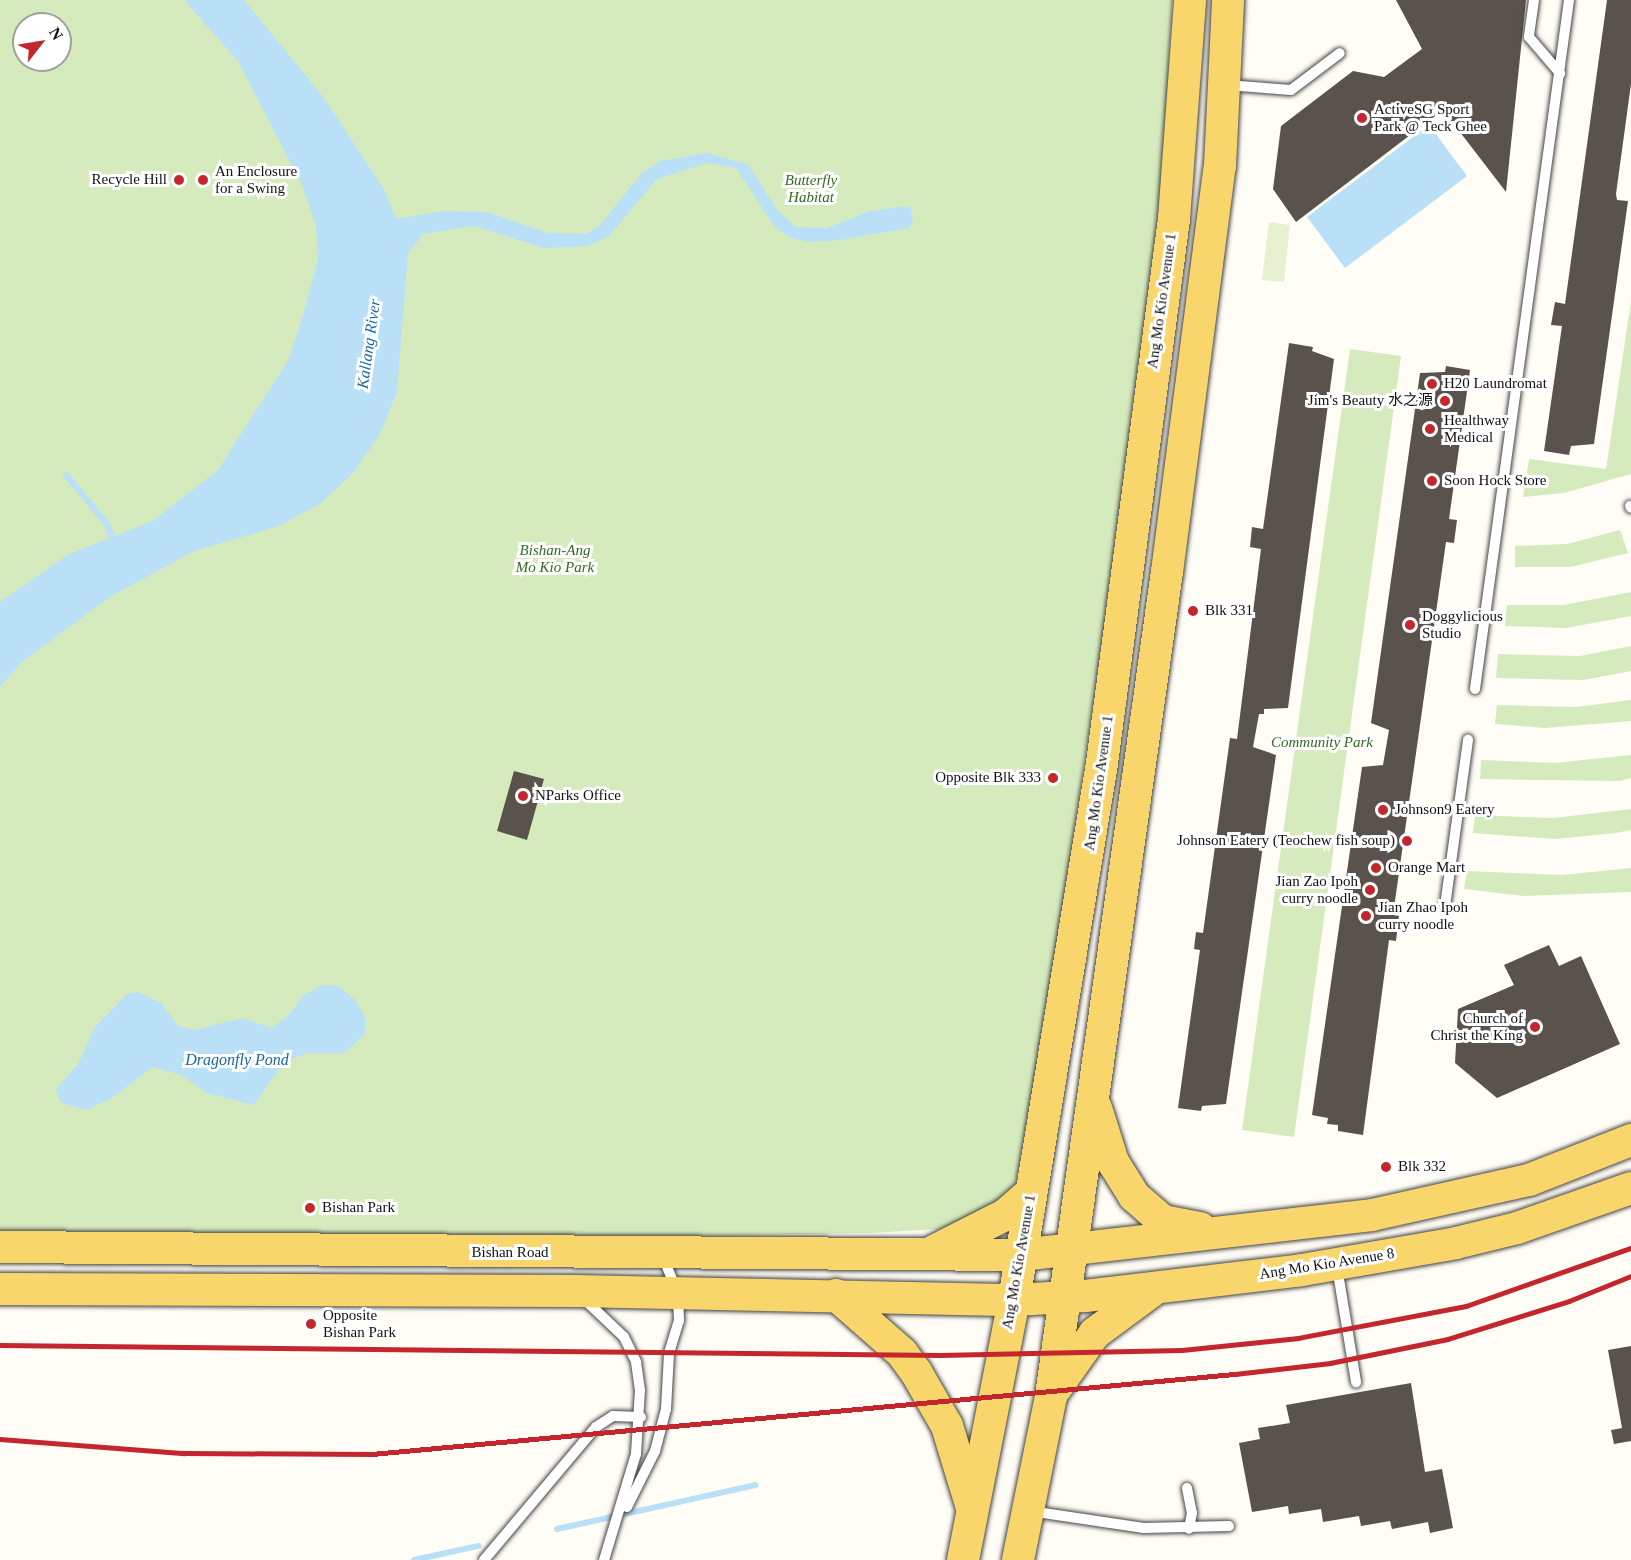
<!DOCTYPE html>
<html>
<head>
<meta charset="utf-8">
<style>
  body { margin:0 }
  #map { position:relative; width:1631px; height:1560px; overflow:hidden; background:#fffdf5; font-family:"Times New Roman","Noto Sans SC",serif }
  div>[style] { position:absolute }
  [style*='--x'] { left:calc(var(--x)*1px); top:calc(var(--y)*1px); width:calc(var(--w)*1px); rotate:calc(var(--a)*1deg) }
  .green>* { inset:0; background:#d5ebbd }
  .pitch>* { inset:0; background:#e6f2cf }
  .water>* { inset:0; background:#b9e0f7 }
  .stream>* { height:6px; margin:-3px; padding:0 3px; transform-origin:3px; border-radius:3px; background:#b9e0f7 }
  .building>* { inset:0; background:#5a524d }
  .roads { filter:drop-shadow(0 0 2px #444) drop-shadow(0 0 2px #444) }
  .lane>* { height:10px; margin:-5px; padding:0 5px; transform-origin:5px; border-radius:5px; background:#fff }
  .primary>* { height:32px; margin:-16px; padding:0 16px; transform-origin:16px; border-radius:16px; background:#f9d66b }
  .rail>* { height:4.5px; margin:-2.25px; padding:0 2.25px; transform-origin:2.25px; border-radius:2.25px; background:#c4262e }
  .dots>* { width:16px; height:16px; translate:-50% -50%; box-sizing:border-box; border:3px solid #fff; border-radius:50% }
  span { translate:-50% -50%; white-space:nowrap; text-align:center; line-height:1.15; -webkit-text-stroke:6px #fff; paint-order:stroke }
  .poi-label { font-size:15px; color:#111 }
  .left { translate:0 -50%; text-align:left }
  .right { translate:-100% -50%; text-align:right }
  .park-label { font-size:15px; color:#2f6b1f; font-style:italic }
  .street-label { font-size:15px; color:#111 }
  .water-label { font-size:16px; color:#1768a6; font-style:italic }
  .north { position:absolute; left:12px; top:12px; width:60px; height:60px; box-sizing:border-box; background:#fff; border:2px solid #a0a0a0; border-radius:50%; rotate:59deg; font-size:16px; font-weight:700; line-height:24px; text-align:center; color:#111 }
  .north::after { content:''; display:block; margin:auto; width:21px; height:27px; background:#c4262e; clip-path:polygon(50% 0,100% 100%,50% 72%,0 100%) }
</style>
</head>
<body>
<div id="map">
  <div class="green">
    <div style="clip-path:polygon(evenodd,0 0,1172px 0,1163px 173px,1113px 571px,1042px 1043px,1017px 1176px,1005px 1209px,942px 1229px,869px 1233px,577px 1238px,0 1232px,0 0,24px 24px,60px 24px,60px 60px,24px 60px,24px 24px)"></div>
    <div style="clip-path:polygon(1631px 301px,1631px 474px,1564px 493px,1523px 497px,1529px 459px,1606px 469px)"></div>
    <div style="clip-path:polygon(1350px 349px,1401px 356px,1294px 1137px,1242px 1130px)"></div>
    <div style="clip-path:polygon(1620px 530px,1628px 553px,1570px 567px,1515px 567px,1515px 546px,1567px 544px)"></div>
    <div style="clip-path:polygon(1631px 592px,1631px 616px,1566px 628px,1505px 626px,1507px 605px,1564px 605px)"></div>
    <div style="clip-path:polygon(1631px 646px,1631px 671px,1584px 680px,1496px 678px,1498px 654px,1580px 656px)"></div>
    <div style="clip-path:polygon(1631px 700px,1631px 721px,1545px 728px,1495px 724px,1497px 705px,1576px 707px)"></div>
    <div style="clip-path:polygon(1631px 755px,1631px 778px,1620px 781px,1480px 779px,1481px 760px,1555px 763px)"></div>
    <div style="clip-path:polygon(1631px 809px,1631px 830px,1616px 833px,1555px 839px,1473px 833px,1475px 815px,1553px 818px)"></div>
    <div style="clip-path:polygon(1631px 868px,1631px 892px,1524px 896px,1464px 889px,1467px 871px,1562px 875px)"></div>
  </div>
  <div class="pitch">
    <div style="clip-path:polygon(1269px 222px,1290px 225px,1284px 282px,1262px 280px)"></div>
  </div>
  <div class="water">
    <div style="clip-path:polygon(184px 0,244px 0,324px 98px,385px 191px,396px 219px,445px 211px,487px 212px,548px 233px,586px 234px,599px 226px,642px 173px,660px 161px,706px 153px,748px 164px,777px 210px,796px 227px,827px 228px,870px 211px,910px 206px,913px 222px,909px 228px,841px 240px,809px 242px,791px 238px,774px 226px,736px 168px,707px 163px,657px 179px,609px 236px,587px 246px,544px 248px,474px 226px,423px 234px,408px 254px,397px 392px,379px 436px,352px 474px,320px 504px,279px 526px,194px 551px,110px 597px,22px 662px,0 687px,0 602px,69px 554px,153px 521px,218px 470px,289px 359px,306px 305px,318px 259px,316px 226px,303px 187px,238px 61px)"></div>
    <div style="clip-path:polygon(1429px 125px,1467px 176px,1345px 268px,1307px 217px)"></div>
    <div style="clip-path:polygon(324px 985px,338px 986px,354px 999px,365px 1016px,365px 1034px,344px 1053px,308px 1053px,284px 1062px,254px 1105px,207px 1093px,181px 1075px,153px 1067px,109px 1100px,85px 1110px,60px 1102px,56px 1089px,78px 1064px,95px 1027px,127px 994px,138px 992px,161px 1003px,178px 1026px,195px 1030px,242px 1018px,272px 1028px,290px 1014px,303px 995px)"></div>
  </div>
  <div class="stream">
    <div style="--x:66;--y:475;--w:64;--a:50.1"></div>
    <div style="--x:107;--y:524;--w:22;--a:68"></div>
    <div style="--x:557;--y:1529;--w:203;--a:-12.5"></div>
    <div style="--x:414;--y:1560;--w:66;--a:-12.3"></div>
  </div>
  <div class="building">
    <div style="clip-path:polygon(1396px 0,1526px 0,1506px 192px,1443px 110px,1296px 222px,1273px 189px,1281px 126px,1353px 71px,1384px 77px,1422px 49px)"></div>
    <div style="clip-path:polygon(1607px 0,1631px 0,1631px 84px,1616px 194px,1617px 200px,1628px 201px,1594px 444px,1571px 446px,1569px 455px,1544px 451px,1562px 326px,1551px 325px,1555px 302px,1565px 304px)"></div>
    <div style="clip-path:polygon(1289px 343px,1313px 347px,1312px 351px,1334px 359px,1288px 708px,1264px 709px,1264px 714px,1259px 714px,1253px 747px,1276px 755px,1226px 1104px,1202px 1106px,1201px 1111px,1178px 1108px,1200px 950px,1194px 949px,1196px 932px,1203px 933px,1230px 738px,1237px 739px,1261px 549px,1250px 547px,1252px 527px,1263px 529px)"></div>
    <div style="clip-path:polygon(1446px 366px,1470px 370px,1449px 519px,1457px 520px,1454px 543px,1446px 542px,1393px 915px,1399px 916px,1396px 941px,1389px 940px,1363px 1135px,1338px 1131px,1338px 1125px,1327px 1124px,1328px 1118px,1312px 1115px,1362px 767px,1383px 765px,1389px 730px,1371px 723px,1420px 373px,1445px 372px)"></div>
    <div style="clip-path:polygon(514px 771px,544px 779px,527px 840px,497px 831px)"></div>
    <div style="clip-path:polygon(1549px 945px,1559px 966px,1581px 956px,1620px 1044px,1497px 1098px,1455px 1063px,1458px 1009px,1514px 985px,1504px 965px)"></div>
    <div style="clip-path:polygon(1631px 1346px,1631px 1441px,1614px 1444px,1611px 1430px,1622px 1428px,1608px 1350px)"></div>
    <div style="clip-path:polygon(1411px 1383px,1425px 1472px,1442px 1469px,1453px 1528px,1430px 1533px,1428px 1522px,1392px 1529px,1390px 1521px,1361px 1526px,1359px 1516px,1323px 1522px,1321px 1509px,1289px 1514px,1288px 1506px,1252px 1512px,1239px 1443px,1260px 1439px,1258px 1428px,1290px 1423px,1286px 1405px)"></div>
  </div>
  <div class="roads">
    <div class="lane">
      <div style="--x:1534;--y:0;--w:37;--a:98"></div>
      <div style="--x:1529;--y:37;--w:48;--a:49.3"></div>
      <div style="--x:1227;--y:85;--w:64;--a:4.5"></div>
      <div style="--x:1291;--y:90;--w:61;--a:-37.1"></div>
      <div style="--x:1630;--y:506;--w:2;--a:63"></div>
      <div style="--x:1475;--y:689;--w:695;--a:-82.23"></div>
      <div style="--x:1445;--y:906;--w:168;--a:-82.1"></div>
      <div style="--x:1337;--y:1267;--w:117;--a:80.6"></div>
      <div style="--x:584;--y:1299;--w:55;--a:43.5"></div>
      <div style="--x:624;--y:1337;--w:28;--a:64"></div>
      <div style="--x:636;--y:1362;--w:28;--a:82"></div>
      <div style="--x:640;--y:1390;--w:64;--a:93.6"></div>
      <div style="--x:636;--y:1454;--w:111;--a:106.8"></div>
      <div style="--x:1187;--y:1488;--w:25;--a:79"></div>
      <div style="--x:1192;--y:1513;--w:16;--a:101"></div>
      <div style="--x:627;--y:1507;--w:63;--a:-63.4"></div>
      <div style="--x:655;--y:1451;--w:43;--a:-75.3"></div>
      <div style="--x:666;--y:1409;--w:56;--a:-86.9"></div>
      <div style="--x:669;--y:1353;--w:34;--a:-73"></div>
      <div style="--x:679;--y:1321;--w:27;--a:-92"></div>
      <div style="--x:678;--y:1294;--w:40;--a:-112"></div>
      <div style="--x:1030;--y:1511;--w:115;--a:8.5"></div>
      <div style="--x:1144;--y:1528;--w:85;--a:-1.3"></div>
      <div style="--x:484;--y:1560;--w:174;--a:-49.9"></div>
      <div style="--x:596;--y:1427;--w:20;--a:-33"></div>
      <div style="--x:613;--y:1416;--w:28;--a:2"></div>
    </div>
    <div class="primary">
      <div style="--x:1096;--y:1108;--w:57;--a:72.5"></div>
      <div style="--x:1113;--y:1162;--w:40;--a:58"></div>
      <div style="--x:1134;--y:1196;--w:38;--a:41"></div>
      <div style="--x:1163;--y:1221;--w:38;--a:11"></div>
      <div style="--x:0;--y:1247;--w:1021;--a:0.45"></div>
      <div style="--x:1021;--y:1255;--w:353;--a:-6.5"></div>
      <div style="--x:1372;--y:1215;--w:161;--a:-12.6"></div>
      <div style="--x:1529;--y:1180;--w:110;--a:-21.4"></div>
      <div style="--x:934;--y:1251;--w:80;--a:-26.9"></div>
      <div style="--x:1005;--y:1215;--w:33;--a:-41"></div>
      <div style="--x:0;--y:1289;--w:575;--a:0.2"></div>
      <div style="--x:575;--y:1291;--w:439;--a:1.2"></div>
      <div style="--x:1014;--y:1300;--w:71;--a:-3.2"></div>
      <div style="--x:1085;--y:1296;--w:219;--a:-6.8"></div>
      <div style="--x:1302;--y:1270;--w:156;--a:-9.9"></div>
      <div style="--x:1456;--y:1243;--w:63;--a:-13.8"></div>
      <div style="--x:1517;--y:1228;--w:121;--a:-19.3"></div>
      <div style="--x:836;--y:1295;--w:88;--a:41.3"></div>
      <div style="--x:902;--y:1353;--w:24;--a:54"></div>
      <div style="--x:916;--y:1372;--w:62;--a:60.1"></div>
      <div style="--x:947;--y:1426;--w:86;--a:73"></div>
      <div style="--x:1056;--y:1388;--w:67;--a:-54.7"></div>
      <div style="--x:1095;--y:1333;--w:71;--a:-36.4"></div>
      <div style="--x:963;--y:1560;--w:265;--a:-78.9"></div>
      <div style="--x:1014;--y:1300;--w:544;--a:-80.69"></div>
      <div style="--x:1102;--y:763;--w:549;--a:-82.46"></div>
      <div style="--x:1174;--y:219;--w:220;--a:-85.8"></div>
      <div style="--x:1018;--y:1560;--w:167;--a:-78.6"></div>
      <div style="--x:1051;--y:1396;--w:832;--a:-81.99"></div>
      <div style="--x:1167;--y:572;--w:409;--a:-82.6"></div>
      <div style="--x:1220;--y:166;--w:166;--a:-87.2"></div>
    </div>
  </div>
  <div class="rail">
    <div style="--x:0;--y:1345;--w:940;--a:0.61"></div>
    <div style="--x:940;--y:1355;--w:242;--a:-1.2"></div>
    <div style="--x:1182;--y:1350;--w:117;--a:-5.9"></div>
    <div style="--x:1298;--y:1338;--w:171;--a:-10.8"></div>
    <div style="--x:1466;--y:1306;--w:175;--a:-19.4"></div>
    <div style="--x:0;--y:1439;--w:185;--a:4.4"></div>
    <div style="--x:184;--y:1453;--w:188;--a:0.3"></div>
    <div style="--x:372;--y:1454;--w:867;--a:-5.3"></div>
    <div style="--x:1235;--y:1374;--w:96;--a:-6.6"></div>
    <div style="--x:1330;--y:1363;--w:120;--a:-11.5"></div>
    <div style="--x:1448;--y:1339;--w:127;--a:-17.4"></div>
    <div style="--x:1569;--y:1301;--w:67;--a:-22"></div>
  </div>
  <div class="dots">
    <div style="left:1362px;top:118px;background:#c4262e"></div>
    <div style="left:179px;top:180px;background:#c4262e"></div>
    <div style="left:203px;top:180px;background:#c4262e"></div>
    <div style="left:1432px;top:384px;background:#c4262e"></div>
    <div style="left:1445px;top:401px;background:#c4262e"></div>
    <div style="left:1430px;top:429px;background:#c4262e"></div>
    <div style="left:1432px;top:481px;background:#c4262e"></div>
    <div style="left:1193px;top:611px;background:#c4262e"></div>
    <div style="left:1410px;top:625px;background:#c4262e"></div>
    <div style="left:1053px;top:778px;background:#c4262e"></div>
    <div style="left:523px;top:796px;background:#c4262e"></div>
    <div style="left:1383px;top:810px;background:#c4262e"></div>
    <div style="left:1407px;top:841px;background:#c4262e"></div>
    <div style="left:1376px;top:868px;background:#c4262e"></div>
    <div style="left:1370px;top:890px;background:#c4262e"></div>
    <div style="left:1366px;top:916px;background:#c4262e"></div>
    <div style="left:1535px;top:1027px;background:#c4262e"></div>
    <div style="left:1386px;top:1167px;background:#c4262e"></div>
    <div style="left:310px;top:1208px;background:#c4262e"></div>
    <div style="left:311px;top:1324px;background:#c4262e"></div>
  </div>
  <div class="poi-label">
    <span class="left" style="left:1374px;top:118px">ActiveSG Sport<br>Park @ Teck Ghee</span>
    <span class="left" style="left:215px;top:180px">An Enclosure<br>for a Swing</span>
    <span class="right" style="left:167px;top:180px">Recycle Hill</span>
    <span class="left" style="left:1444px;top:384px">H20 Laundromat</span>
    <span class="right" style="left:1433px;top:401px">Jim's Beauty 水之源</span>
    <span class="left" style="left:1444px;top:429px">Healthway<br>Medical</span>
    <span class="left" style="left:1444px;top:481px">Soon Hock Store</span>
    <span class="left" style="left:1205px;top:611px">Blk 331</span>
    <span class="left" style="left:1422px;top:625px">Doggylicious<br>Studio</span>
    <span class="right" style="left:1041px;top:778px">Opposite Blk 333</span>
    <span class="left" style="left:535px;top:796px">NParks Office</span>
    <span class="left" style="left:1395px;top:810px">Johnson9 Eatery</span>
    <span class="right" style="left:1395px;top:841px">Johnson Eatery (Teochew fish soup)</span>
    <span class="left" style="left:1388px;top:868px">Orange Mart</span>
    <span class="right" style="left:1358px;top:890px">Jian Zao Ipoh<br>curry noodle</span>
    <span class="left" style="left:1378px;top:916px">Jian Zhao Ipoh<br>curry noodle</span>
    <span class="right" style="left:1523px;top:1027px">Church of<br>Christ the King</span>
    <span class="left" style="left:1398px;top:1167px">Blk 332</span>
    <span class="left" style="left:322px;top:1208px">Bishan Park</span>
    <span class="left" style="left:323px;top:1324px">Opposite<br>Bishan Park</span>
  </div>
  <div class="park-label">
    <span style="left:811px;top:189px">Butterfly<br>Habitat</span>
    <span style="left:555px;top:559px">Bishan-Ang<br>Mo Kio Park</span>
    <span style="left:1322px;top:743px">Community Park</span>
  </div>
  <div class="street-label">
    <span style="left:1162px;top:301px;rotate:-82deg">Ang Mo Kio Avenue 1</span>
    <span style="left:1099px;top:783px;rotate:-82deg">Ang Mo Kio Avenue 1</span>
    <span style="left:510px;top:1253px">Bishan Road</span>
    <span style="left:1019px;top:1262px;rotate:-80deg">Ang Mo Kio Avenue 1</span>
    <span style="left:1327px;top:1264px;rotate:-9deg">Ang Mo Kio Avenue 8</span>
  </div>
  <div class="water-label">
    <span style="left:369px;top:344px;rotate:-82deg">Kallang River</span>
    <span style="left:237px;top:1060px">Dragonfly Pond</span>
  </div>
  <div class="north">N</div>
</div>
</body>
</html>
